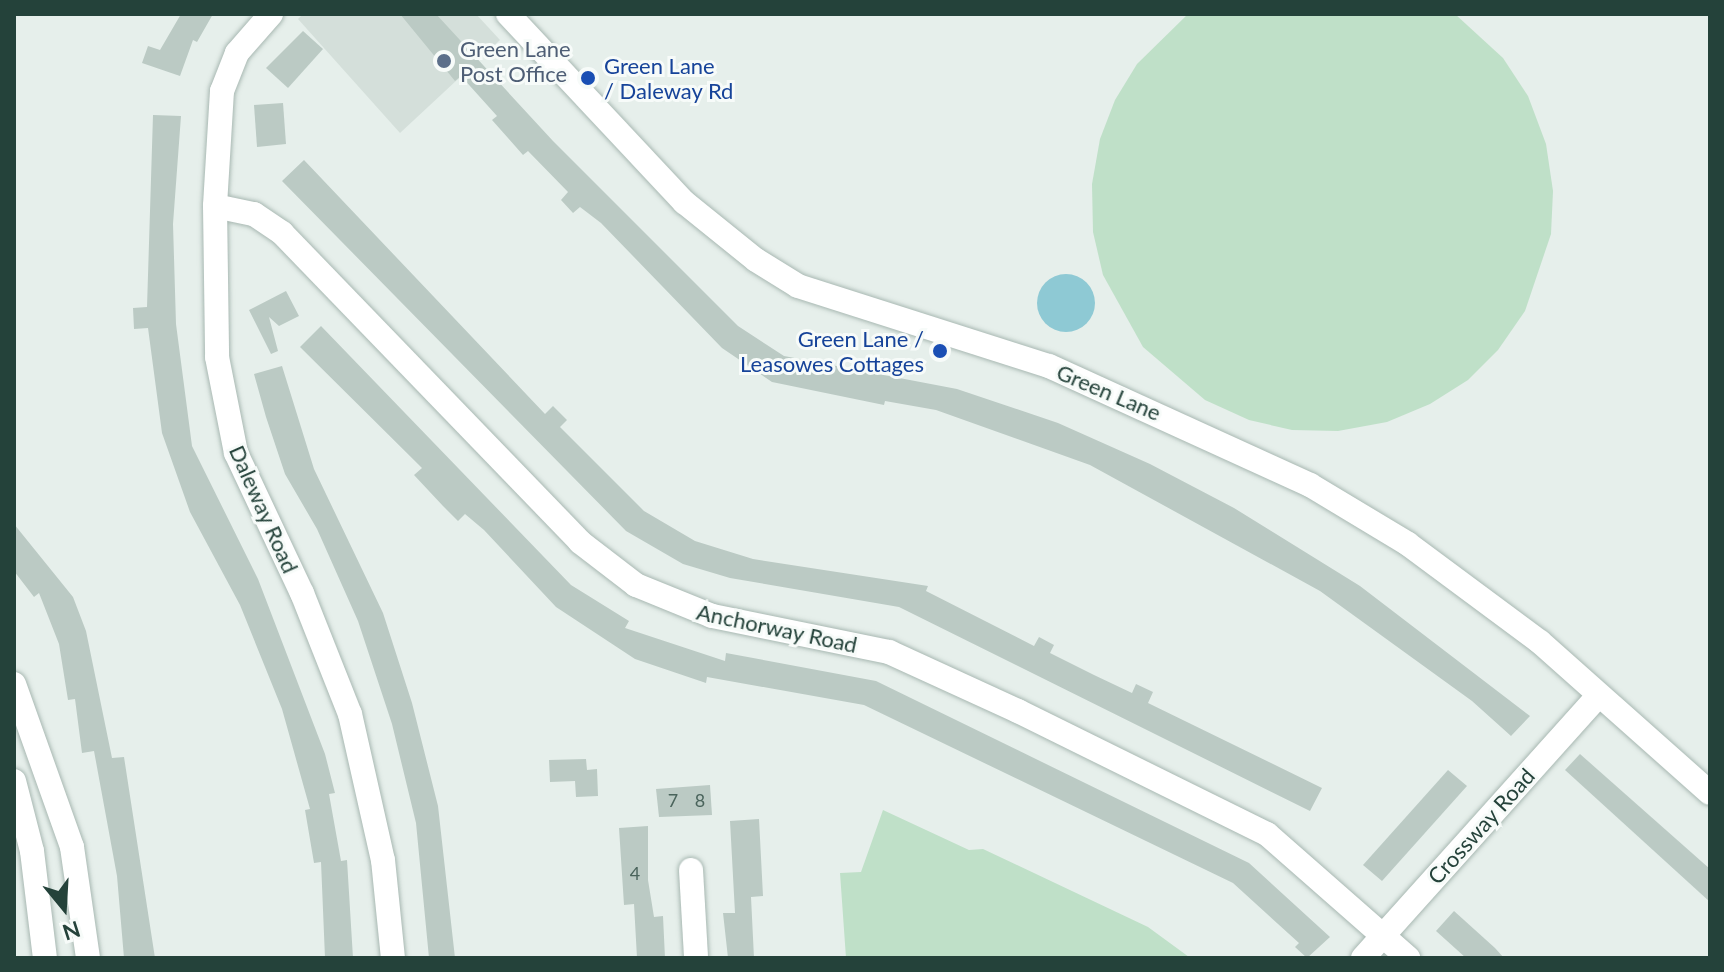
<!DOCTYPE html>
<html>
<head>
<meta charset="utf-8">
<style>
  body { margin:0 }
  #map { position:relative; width:1724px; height:972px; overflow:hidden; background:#e6efeb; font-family:Lato,sans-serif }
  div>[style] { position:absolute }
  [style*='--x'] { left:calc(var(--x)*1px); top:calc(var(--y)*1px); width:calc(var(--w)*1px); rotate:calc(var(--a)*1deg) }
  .built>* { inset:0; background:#d4dfda }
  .green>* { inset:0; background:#bfe0c8 }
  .water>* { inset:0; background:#8ec9d4 }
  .round { border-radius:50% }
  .building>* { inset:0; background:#bbcac4 }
  .roads { filter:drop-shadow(0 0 2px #a8b8b2) drop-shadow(0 0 2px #a8b8b2) }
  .minor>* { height:24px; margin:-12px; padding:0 12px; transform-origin:12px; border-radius:12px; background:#fff }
  .tertiary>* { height:24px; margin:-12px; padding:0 12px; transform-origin:12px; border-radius:12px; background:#fff }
  .secondary>* { height:24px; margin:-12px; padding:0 12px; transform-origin:12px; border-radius:12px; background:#fff }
  .dots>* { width:22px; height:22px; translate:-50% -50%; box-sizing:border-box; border:4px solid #f7fbf9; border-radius:50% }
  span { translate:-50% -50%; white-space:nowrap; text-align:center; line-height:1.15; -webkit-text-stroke:6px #f7fbf9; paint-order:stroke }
  .number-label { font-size:18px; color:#4a645c }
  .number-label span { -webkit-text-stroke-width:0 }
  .service-label { font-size:22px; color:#4e5e75 }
  .left { translate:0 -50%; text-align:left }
  .transit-label { font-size:22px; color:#164399 }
  .right { translate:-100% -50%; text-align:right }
  .street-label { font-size:22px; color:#24423a }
  .frame { position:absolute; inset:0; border:16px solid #24423a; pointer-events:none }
  .north { position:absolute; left:24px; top:868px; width:80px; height:80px; -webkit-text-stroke:6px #f7fbf9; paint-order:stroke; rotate:162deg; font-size:22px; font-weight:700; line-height:32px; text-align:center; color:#24423a }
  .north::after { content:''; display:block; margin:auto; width:28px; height:36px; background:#24423a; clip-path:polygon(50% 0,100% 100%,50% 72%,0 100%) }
</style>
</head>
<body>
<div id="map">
  <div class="built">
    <div style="clip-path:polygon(303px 14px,476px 14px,500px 40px,400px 133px,298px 19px)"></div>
  </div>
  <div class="green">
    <div style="clip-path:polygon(1188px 14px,1455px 14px,1503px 58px,1528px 96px,1546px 144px,1553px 191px,1551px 234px,1525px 311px,1498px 350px,1468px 380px,1430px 404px,1387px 422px,1338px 431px,1292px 430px,1249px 420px,1205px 400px,1143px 347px,1103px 275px,1093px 232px,1092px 184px,1100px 139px,1115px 100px,1137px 64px)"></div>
    <div style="clip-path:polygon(883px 810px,969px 850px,983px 849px,1148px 927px,1189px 957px,846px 958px,840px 873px,861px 872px)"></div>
  </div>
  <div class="water">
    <div class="round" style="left:1037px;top:274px;width:58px;height:58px"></div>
  </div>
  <div class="building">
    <div style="clip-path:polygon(181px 14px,213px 14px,197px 42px,193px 40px,180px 76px,142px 63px,148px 46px,160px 50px)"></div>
    <div style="clip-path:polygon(400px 14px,436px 14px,553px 141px,738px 326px,784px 356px,957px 389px,1058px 423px,1150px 464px,1234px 508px,1360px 586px,1530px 716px,1511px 736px,1472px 701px,1320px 591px,1090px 465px,936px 410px,885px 401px,884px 405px,772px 382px,722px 348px,601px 223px,580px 207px,573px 213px,561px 200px,568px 192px,528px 151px,523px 155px,492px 120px,497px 116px,461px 76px,455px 81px)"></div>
    <div style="clip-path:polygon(303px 31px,323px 49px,288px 88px,266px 68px)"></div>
    <div style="clip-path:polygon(283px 103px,286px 144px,257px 147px,254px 105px)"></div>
    <div style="clip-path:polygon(153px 115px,181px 116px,173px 224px,176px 324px,192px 446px,258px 579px,325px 754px,335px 793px,329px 794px,341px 861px,347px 860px,353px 958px,325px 958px,321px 862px,314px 863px,305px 810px,310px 809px,282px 709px,240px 605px,190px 512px,162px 433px,148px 328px,134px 329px,133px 308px,147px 307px)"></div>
    <div style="clip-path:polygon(304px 160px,545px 414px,553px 406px,567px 420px,560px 427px,644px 511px,695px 541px,753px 559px,928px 586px,926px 591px,1034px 646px,1039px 637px,1054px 645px,1050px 653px,1094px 675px,1132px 693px,1136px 684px,1153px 692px,1148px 703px,1322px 788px,1310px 811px,899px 607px,730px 578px,683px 564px,626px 531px,282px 181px)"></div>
    <div style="clip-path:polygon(286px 291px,299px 316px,279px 326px,269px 317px,278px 351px,271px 354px,249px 310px)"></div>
    <div style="clip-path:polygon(321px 326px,571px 585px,629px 621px,625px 628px,725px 661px,726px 653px,876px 681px,1249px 863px,1330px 937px,1307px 958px,1295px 947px,1299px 943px,1233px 883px,864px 705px,707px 677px,706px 683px,635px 659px,556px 607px,484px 530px,465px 514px,458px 521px,443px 506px,414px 475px,422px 468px,300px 347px)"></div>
    <div style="clip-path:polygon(282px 366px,314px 469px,383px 613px,412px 703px,438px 806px,455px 958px,429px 958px,416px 823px,392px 724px,358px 621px,317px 529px,285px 474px,266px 417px,254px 374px)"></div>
    <div style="clip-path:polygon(14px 524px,73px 597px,86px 631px,112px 758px,124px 757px,155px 958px,124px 958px,117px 876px,94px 751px,82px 753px,75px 699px,68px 700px,59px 644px,39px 593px,34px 597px,14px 571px)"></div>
    <div style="clip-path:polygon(1580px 754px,1710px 869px,1710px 902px,1565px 770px)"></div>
    <div style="clip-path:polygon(586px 759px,587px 770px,597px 769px,598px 796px,576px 797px,575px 781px,550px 782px,549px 760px)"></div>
    <div style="clip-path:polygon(1448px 770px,1467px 786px,1382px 881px,1363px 865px)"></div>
    <div style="clip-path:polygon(710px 785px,712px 815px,659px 817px,656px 789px)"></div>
    <div style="clip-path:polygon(759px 819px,763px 896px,751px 897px,754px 958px,728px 958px,723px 913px,735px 913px,730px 821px)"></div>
    <div style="clip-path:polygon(648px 826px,648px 880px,654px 917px,663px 916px,665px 958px,637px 958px,634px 904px,624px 905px,619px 828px)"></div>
    <div style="clip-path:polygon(1454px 911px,1495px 948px,1504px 958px,1466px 958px,1436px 931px)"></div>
  </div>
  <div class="roads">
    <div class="minor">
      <div style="--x:271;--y:14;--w:52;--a:131.1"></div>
      <div style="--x:237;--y:53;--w:41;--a:111.5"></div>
      <div style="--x:222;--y:91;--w:115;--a:93.5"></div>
      <div style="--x:215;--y:206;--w:151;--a:89.2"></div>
      <div style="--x:217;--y:357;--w:98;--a:78.8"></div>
      <div style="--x:236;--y:453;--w:155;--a:64.8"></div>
      <div style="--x:302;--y:593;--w:130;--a:68.4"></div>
      <div style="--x:350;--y:714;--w:150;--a:77.3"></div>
      <div style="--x:383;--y:860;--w:99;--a:84.2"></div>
      <div style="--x:215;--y:206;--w:40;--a:12"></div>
      <div style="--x:254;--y:214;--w:34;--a:34"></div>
      <div style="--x:282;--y:233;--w:429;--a:46"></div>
      <div style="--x:580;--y:542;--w:71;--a:37.5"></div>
      <div style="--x:636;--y:585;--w:82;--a:22.2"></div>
      <div style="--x:712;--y:616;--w:181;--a:11.5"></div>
      <div style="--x:889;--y:652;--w:142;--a:24.6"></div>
      <div style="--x:1018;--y:711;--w:278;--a:26.3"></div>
      <div style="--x:1267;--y:834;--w:188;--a:41.3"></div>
      <div style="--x:14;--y:684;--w:173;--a:70.4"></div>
      <div style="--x:72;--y:847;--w:112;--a:81.8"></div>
      <div style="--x:691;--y:870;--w:88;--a:86.7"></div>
      <div style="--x:1363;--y:958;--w:353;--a:-48.1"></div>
    </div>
    <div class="tertiary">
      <div style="--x:508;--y:14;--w:258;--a:46.9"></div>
      <div style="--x:684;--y:202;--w:92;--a:38.9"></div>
      <div style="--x:756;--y:260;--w:49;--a:31.8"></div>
      <div style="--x:798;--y:286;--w:263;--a:17.7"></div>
      <div style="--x:1049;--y:366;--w:287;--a:24.5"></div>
      <div style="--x:1310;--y:485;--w:114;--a:31"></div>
      <div style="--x:1408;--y:544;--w:164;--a:36.6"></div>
      <div style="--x:1540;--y:642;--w:227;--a:41.6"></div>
    </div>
    <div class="secondary">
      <div style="--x:14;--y:781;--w:72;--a:75.6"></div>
      <div style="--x:32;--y:851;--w:108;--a:83.1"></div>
    </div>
  </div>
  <div class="dots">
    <div style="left:444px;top:61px;background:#5c6f8a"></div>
    <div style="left:588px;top:78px;background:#1a4fb4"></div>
    <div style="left:940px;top:351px;background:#1a4fb4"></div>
  </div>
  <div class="number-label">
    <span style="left:673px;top:800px">7</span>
    <span style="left:700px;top:800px">8</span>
    <span style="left:635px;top:873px">4</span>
  </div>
  <div class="service-label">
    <span class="left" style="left:460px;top:61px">Green Lane<br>Post Office</span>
  </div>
  <div class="transit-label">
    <span class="left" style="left:604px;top:78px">Green Lane<br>/ Daleway Rd</span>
    <span class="right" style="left:924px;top:351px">Green Lane /<br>Leasowes Cottages</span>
  </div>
  <div class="street-label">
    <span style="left:1109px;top:392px;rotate:23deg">Green Lane</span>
    <span style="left:264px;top:509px;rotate:66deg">Daleway Road</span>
    <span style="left:777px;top:628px;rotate:12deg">Anchorway Road</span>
    <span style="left:1481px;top:826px;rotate:-48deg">Crossway Road</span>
  </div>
  <div class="frame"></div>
  <div class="north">N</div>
</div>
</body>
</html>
